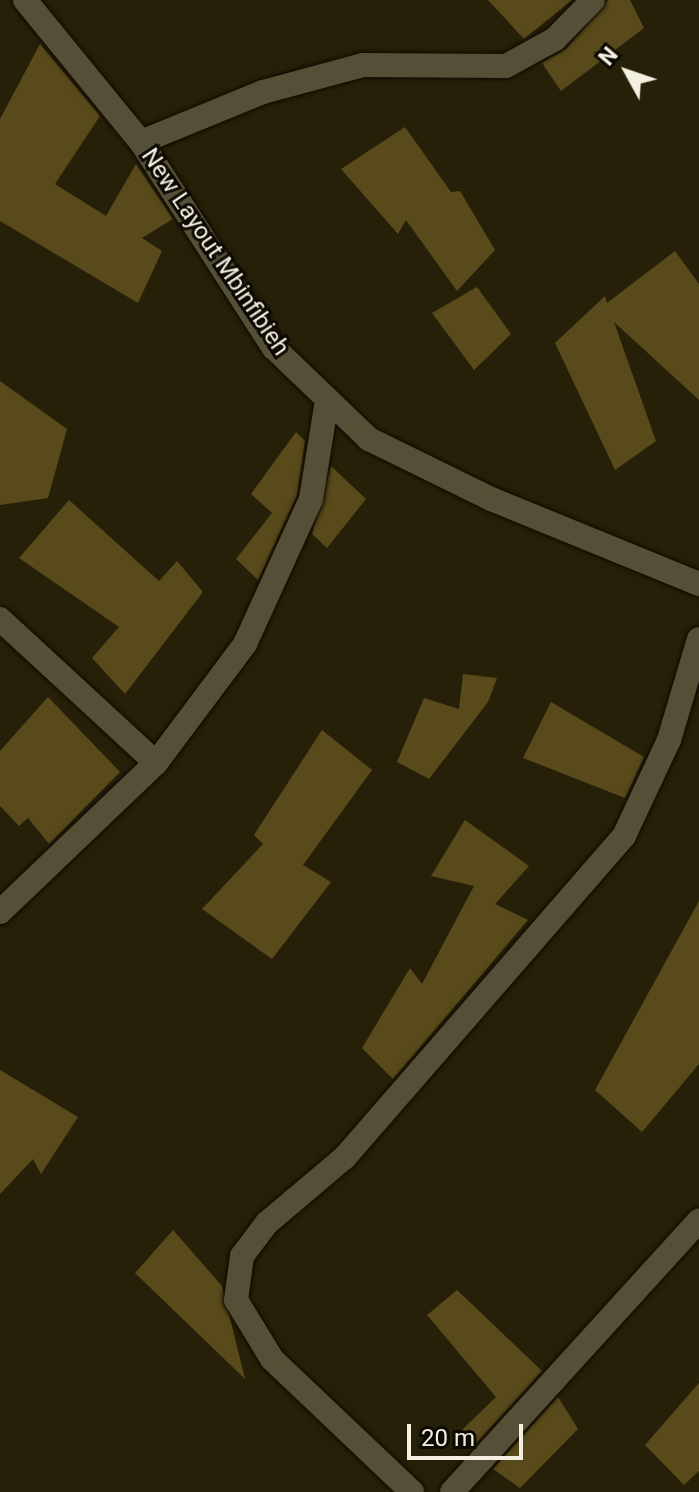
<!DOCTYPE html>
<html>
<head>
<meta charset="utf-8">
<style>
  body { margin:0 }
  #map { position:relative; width:699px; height:1492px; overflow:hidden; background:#272009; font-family:Roboto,sans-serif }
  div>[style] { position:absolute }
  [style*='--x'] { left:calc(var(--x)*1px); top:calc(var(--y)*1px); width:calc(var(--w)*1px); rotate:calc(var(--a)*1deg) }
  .building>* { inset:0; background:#584a1a }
  .roads { filter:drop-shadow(0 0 2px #100900) drop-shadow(0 0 2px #100900) }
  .minor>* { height:24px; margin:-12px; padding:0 12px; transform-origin:12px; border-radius:12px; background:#564f37 }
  span { translate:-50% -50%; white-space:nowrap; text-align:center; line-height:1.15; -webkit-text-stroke:6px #0d0a03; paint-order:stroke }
  .street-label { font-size:24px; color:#f3efe1 }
  .north { position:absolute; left:587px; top:32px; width:80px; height:80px; -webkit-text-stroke:6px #0d0a03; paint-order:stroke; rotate:310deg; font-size:22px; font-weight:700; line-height:32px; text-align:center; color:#f3efe1 }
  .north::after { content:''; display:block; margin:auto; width:28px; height:36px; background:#f3efe1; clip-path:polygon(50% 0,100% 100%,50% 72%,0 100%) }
  .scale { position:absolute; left:407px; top:1424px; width:116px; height:36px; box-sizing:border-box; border:4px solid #f3efe1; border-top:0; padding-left:10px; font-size:24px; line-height:28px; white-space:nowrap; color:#f3efe1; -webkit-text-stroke:6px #0d0a03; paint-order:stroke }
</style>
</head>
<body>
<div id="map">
  <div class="building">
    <div style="clip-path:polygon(488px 0,572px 0,524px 39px)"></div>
    <div style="clip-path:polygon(608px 0,630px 0,644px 28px,561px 91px,542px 63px,566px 49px)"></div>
    <div style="clip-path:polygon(40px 44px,100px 116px,55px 184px,106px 216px,136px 164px,173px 219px,142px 238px,162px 251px,138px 303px,0 221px,0 119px)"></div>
    <div style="clip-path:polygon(405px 127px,451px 192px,460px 191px,495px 250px,457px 291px,406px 220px,398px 234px,341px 169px)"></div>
    <div style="clip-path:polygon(675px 251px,699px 284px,699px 400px,614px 322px,656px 441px,615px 470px,555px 343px,605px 296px,607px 303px)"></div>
    <div style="clip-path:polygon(477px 287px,511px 334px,474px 370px,432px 313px)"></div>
    <div style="clip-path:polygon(0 381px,67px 429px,48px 498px,0 505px)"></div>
    <div style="clip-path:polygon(296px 432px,305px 441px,297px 495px,258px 580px,236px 559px,272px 513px,251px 494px)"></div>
    <div style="clip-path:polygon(331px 466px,366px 499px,327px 548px,312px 534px)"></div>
    <div style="clip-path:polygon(69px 500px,159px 581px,177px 561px,203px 592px,125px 694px,92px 658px,119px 627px,19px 558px)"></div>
    <div style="clip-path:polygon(463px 674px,497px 678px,488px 702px,429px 779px,397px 762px,424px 698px,459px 709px)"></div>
    <div style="clip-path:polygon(48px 697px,120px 772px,49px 844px,28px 818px,19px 826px,0 806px,0 751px)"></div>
    <div style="clip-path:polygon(551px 702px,644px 757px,625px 798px,523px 758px)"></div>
    <div style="clip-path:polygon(322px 730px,372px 770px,303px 865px,331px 882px,272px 959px,202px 909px,263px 844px,254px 835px)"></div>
    <div style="clip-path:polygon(465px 820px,529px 866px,495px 904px,528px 920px,393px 1079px,362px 1048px,410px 968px,422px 984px,474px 886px,431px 876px)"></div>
    <div style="clip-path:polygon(699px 901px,699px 1064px,642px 1132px,595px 1090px)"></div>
    <div style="clip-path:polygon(0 1070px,78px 1117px,41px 1174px,33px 1159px,0 1194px)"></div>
    <div style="clip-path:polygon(173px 1230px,222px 1286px,245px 1379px,135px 1273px)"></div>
    <div style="clip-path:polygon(457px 1290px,542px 1371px,470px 1450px,462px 1430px,496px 1397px,427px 1315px)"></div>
    <div style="clip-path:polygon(699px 1383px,699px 1471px,684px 1485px,645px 1445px)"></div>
    <div style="clip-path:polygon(558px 1397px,578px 1429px,520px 1488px,493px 1469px)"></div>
  </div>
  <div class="roads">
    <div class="minor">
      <div style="--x:25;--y:0;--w:183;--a:50.8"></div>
      <div style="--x:141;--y:142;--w:245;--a:57.2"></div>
      <div style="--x:274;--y:348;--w:132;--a:43.8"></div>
      <div style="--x:369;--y:439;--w:136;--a:26.2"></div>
      <div style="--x:491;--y:499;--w:225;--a:22.2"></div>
      <div style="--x:141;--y:142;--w:132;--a:-22.3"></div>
      <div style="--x:263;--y:92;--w:104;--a:-15.1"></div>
      <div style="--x:363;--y:65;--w:143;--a:0.4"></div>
      <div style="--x:506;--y:66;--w:56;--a:-28.9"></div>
      <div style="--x:555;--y:39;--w:54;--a:-45.7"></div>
      <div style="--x:0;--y:619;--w:212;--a:42.7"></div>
      <div style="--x:0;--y:912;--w:216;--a:-43.7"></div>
      <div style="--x:156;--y:763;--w:149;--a:-53.2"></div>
      <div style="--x:245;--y:644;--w:159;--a:-65.5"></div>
      <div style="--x:311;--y:499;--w:100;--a:-80.8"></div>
      <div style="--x:412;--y:1492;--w:193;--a:-136.5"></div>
      <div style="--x:272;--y:1359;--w:69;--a:-121.4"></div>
      <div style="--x:236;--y:1300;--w:44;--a:-82.2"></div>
      <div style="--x:242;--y:1256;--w:41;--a:-52.9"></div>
      <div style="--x:267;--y:1223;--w:102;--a:-40.2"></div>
      <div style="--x:345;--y:1157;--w:425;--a:-49"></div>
      <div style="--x:624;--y:836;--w:106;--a:-64.9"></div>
      <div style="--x:669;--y:740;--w:105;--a:-73.5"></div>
      <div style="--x:452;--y:1492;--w:367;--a:-47.7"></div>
    </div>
  </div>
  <div class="street-label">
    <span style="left:215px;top:252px;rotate:56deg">New Layout Mbinfibieh</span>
  </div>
  <div class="north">N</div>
  <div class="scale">20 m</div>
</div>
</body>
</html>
